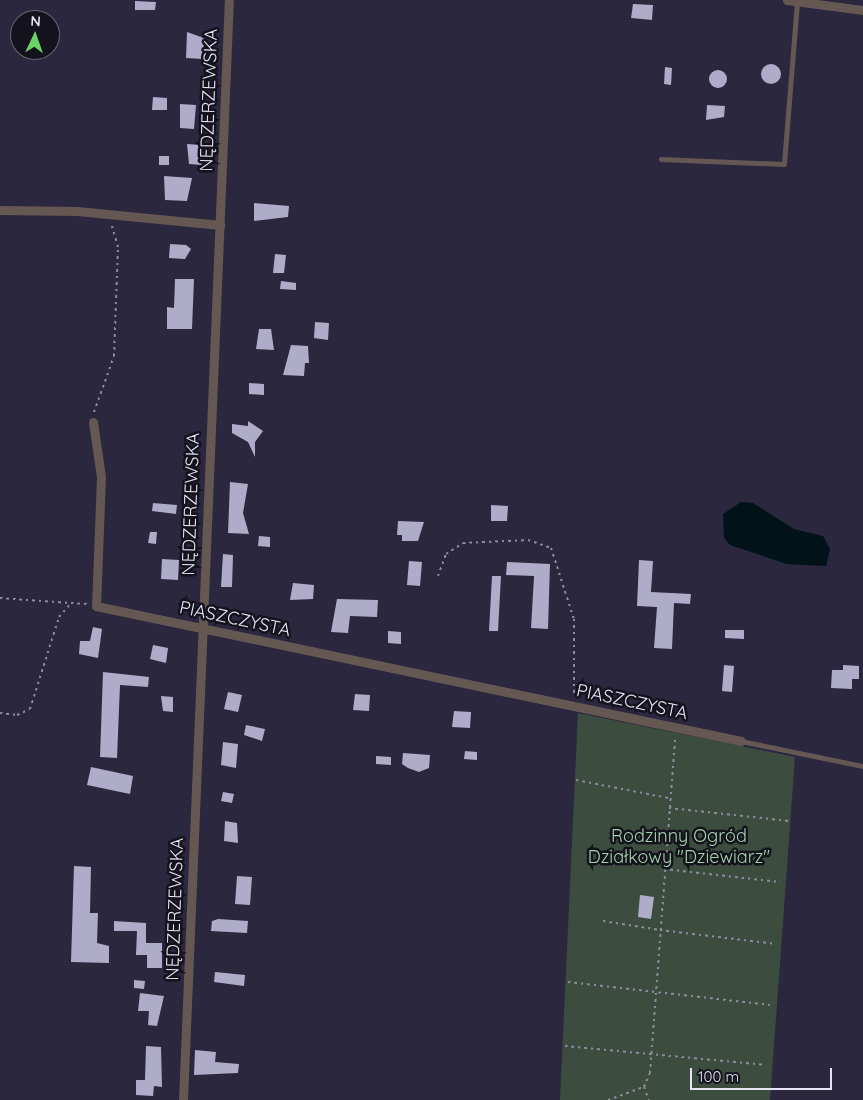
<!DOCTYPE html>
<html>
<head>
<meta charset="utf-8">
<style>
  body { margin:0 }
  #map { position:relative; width:863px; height:1100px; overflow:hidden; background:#2b273f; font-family:Quicksand,sans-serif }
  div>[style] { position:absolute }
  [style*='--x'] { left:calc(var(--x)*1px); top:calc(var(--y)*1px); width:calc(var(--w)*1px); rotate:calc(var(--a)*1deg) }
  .green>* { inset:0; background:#3c4d3f }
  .water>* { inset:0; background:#011318 }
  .building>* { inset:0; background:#afacca }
  .round { border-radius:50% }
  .path>* { height:2px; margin-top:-1px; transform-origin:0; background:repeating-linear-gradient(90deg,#8e8b9f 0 2.5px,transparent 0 6.5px) }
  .lane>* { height:4.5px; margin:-2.25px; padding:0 2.25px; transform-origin:2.25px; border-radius:2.25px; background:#655853 }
  .street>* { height:9px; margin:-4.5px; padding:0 4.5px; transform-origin:4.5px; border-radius:4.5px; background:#655853 }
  span { translate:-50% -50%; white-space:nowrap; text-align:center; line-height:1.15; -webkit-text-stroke:5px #14121d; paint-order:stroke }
  .street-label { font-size:18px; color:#e6e4f4 }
  .park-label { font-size:18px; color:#a2d5ab }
  .north { position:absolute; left:10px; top:10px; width:50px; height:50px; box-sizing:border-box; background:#14121d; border:1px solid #686673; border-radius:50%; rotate:3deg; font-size:14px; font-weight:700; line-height:20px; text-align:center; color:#e6e4f4 }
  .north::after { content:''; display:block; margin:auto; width:18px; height:22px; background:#67d466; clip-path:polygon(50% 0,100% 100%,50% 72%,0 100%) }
  .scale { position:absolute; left:690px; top:1068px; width:142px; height:22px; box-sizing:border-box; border:2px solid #e6e4f4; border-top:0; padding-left:6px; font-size:15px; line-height:18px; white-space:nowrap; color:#e6e4f4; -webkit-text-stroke:4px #14121d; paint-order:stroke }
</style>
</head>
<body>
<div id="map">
  <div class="green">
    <div style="clip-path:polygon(578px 713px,795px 757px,770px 1100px,560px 1100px)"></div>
  </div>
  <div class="water">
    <div style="clip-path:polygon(741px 502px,753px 503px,794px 529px,823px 536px,830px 549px,826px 566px,787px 564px,730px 545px,724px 538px,723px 514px)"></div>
  </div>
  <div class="building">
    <div style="clip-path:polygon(135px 1px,156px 2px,155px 10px,135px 10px)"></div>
    <div style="clip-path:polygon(633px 4px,653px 5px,652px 20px,631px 18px)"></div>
    <div style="clip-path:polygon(187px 32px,204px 38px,203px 59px,186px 58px)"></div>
    <div class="round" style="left:761px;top:64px;width:20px;height:20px"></div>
    <div style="clip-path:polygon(665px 67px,672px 68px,671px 85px,664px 84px)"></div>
    <div class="round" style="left:709px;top:70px;width:18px;height:18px"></div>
    <div style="clip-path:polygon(153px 97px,167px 98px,167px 110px,152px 110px)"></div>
    <div style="clip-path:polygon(180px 104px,196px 105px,194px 129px,180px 128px)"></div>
    <div style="clip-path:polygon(707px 105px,725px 106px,724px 117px,706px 120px)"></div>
    <div style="clip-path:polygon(187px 144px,202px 145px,202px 165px,189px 164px)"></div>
    <div style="clip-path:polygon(159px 156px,169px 156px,169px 165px,159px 165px)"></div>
    <div style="clip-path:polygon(164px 176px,192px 178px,187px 201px,165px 200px)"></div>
    <div style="clip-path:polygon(254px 203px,289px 206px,288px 217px,254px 221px)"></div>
    <div style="clip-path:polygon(170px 244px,186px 245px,191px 249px,185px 259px,169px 258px)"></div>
    <div style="clip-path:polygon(275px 254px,286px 255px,284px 273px,273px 273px)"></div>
    <div style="clip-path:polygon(175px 279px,194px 279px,192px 329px,167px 329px,167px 307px,174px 308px)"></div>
    <div style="clip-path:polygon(281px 281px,296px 283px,296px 290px,280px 289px)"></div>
    <div style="clip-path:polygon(315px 322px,329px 323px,328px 340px,314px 338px)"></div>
    <div style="clip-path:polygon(259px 329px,271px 329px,274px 350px,256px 349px)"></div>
    <div style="clip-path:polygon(291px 345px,308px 346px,309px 363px,305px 363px,304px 376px,283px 375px)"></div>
    <div style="clip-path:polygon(249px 383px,264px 384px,264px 395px,249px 394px)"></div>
    <div style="clip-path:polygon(248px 421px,263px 431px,255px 442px,255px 457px,248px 442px,232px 433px,232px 424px,248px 426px)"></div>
    <div style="clip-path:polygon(230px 482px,248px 484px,243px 513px,249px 534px,228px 533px)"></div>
    <div style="clip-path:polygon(153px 503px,177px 505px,176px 514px,152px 511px)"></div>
    <div style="clip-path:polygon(491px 505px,508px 506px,507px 521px,491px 521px)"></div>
    <div style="clip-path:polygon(398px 521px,424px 522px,418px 541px,402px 541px,402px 535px,397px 535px)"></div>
    <div style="clip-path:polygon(150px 532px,157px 532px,156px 544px,148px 543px)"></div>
    <div style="clip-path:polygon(259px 536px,270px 537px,270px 547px,258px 546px)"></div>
    <div style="clip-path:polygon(223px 554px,233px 555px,232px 587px,221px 587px)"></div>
    <div style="clip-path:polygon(162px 559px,179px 560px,178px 580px,161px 579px)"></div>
    <div style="clip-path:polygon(639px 560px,653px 561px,651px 592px,691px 594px,690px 604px,674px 603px,672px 649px,654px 648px,657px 607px,637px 606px)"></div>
    <div style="clip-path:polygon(409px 561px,422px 562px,420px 586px,407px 585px)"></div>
    <div style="clip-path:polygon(507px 562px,550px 564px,548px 629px,531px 628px,534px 576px,506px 575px)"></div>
    <div style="clip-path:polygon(492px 576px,501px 576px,498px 631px,489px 631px)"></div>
    <div style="clip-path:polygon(293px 583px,314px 585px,313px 599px,290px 600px)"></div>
    <div style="clip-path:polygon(337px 599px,378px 600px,377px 617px,350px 616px,348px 633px,331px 632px)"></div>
    <div style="clip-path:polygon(93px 627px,102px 629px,98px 658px,79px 654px,80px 641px,90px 641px)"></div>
    <div style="clip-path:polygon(725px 630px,744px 630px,744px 639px,725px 638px)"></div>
    <div style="clip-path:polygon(388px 631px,401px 632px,401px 644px,388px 643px)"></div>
    <div style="clip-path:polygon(153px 645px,168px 648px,166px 663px,150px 659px)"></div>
    <div style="clip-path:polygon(724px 665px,734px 666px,732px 692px,722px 691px)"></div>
    <div style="clip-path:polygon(843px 665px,859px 666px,859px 679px,852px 679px,852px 689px,831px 688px,832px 670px,843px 670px)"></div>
    <div style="clip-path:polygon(103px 672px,149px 677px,148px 687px,120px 685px,117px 758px,100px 757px)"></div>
    <div style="clip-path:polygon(228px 692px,242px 695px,238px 712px,224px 709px)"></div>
    <div style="clip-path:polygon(355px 694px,370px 695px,369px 711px,353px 710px)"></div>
    <div style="clip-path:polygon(161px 696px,173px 697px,173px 712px,163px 711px)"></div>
    <div style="clip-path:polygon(454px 711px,471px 712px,470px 728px,452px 727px)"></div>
    <div style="clip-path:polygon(246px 725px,265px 729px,262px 741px,244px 735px)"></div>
    <div style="clip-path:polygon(223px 742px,238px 744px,236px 768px,221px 765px)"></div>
    <div style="clip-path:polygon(465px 751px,477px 752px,477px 760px,464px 759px)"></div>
    <div style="clip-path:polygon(403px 753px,430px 755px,429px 768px,419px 772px,408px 768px,402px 764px)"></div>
    <div style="clip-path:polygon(376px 756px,391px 757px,391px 765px,376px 764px)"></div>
    <div style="clip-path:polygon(91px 767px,133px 776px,130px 794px,87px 785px)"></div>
    <div style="clip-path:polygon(223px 792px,234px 794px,232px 803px,221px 801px)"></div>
    <div style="clip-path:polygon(225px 821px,237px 823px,238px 843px,224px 841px)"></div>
    <div style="clip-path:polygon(74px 866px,91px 867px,90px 913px,98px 913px,97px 943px,109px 946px,109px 963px,71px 962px)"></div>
    <div style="clip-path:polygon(237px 876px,252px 877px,250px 905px,235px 904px)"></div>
    <div style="clip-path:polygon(640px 895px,654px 897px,651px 919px,638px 917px)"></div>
    <div style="clip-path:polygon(218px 919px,248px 921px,247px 933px,211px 931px,212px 921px)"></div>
    <div style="clip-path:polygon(114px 921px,146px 923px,146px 943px,162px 943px,162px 968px,147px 968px,147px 955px,136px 955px,137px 931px,114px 931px)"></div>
    <div style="clip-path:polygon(215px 972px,245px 975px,244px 986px,214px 982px)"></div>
    <div style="clip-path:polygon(134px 980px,145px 981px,144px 989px,134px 988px)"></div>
    <div style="clip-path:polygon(140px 993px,164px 996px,157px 1026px,148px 1025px,149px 1011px,138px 1011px)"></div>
    <div style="clip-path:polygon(146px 1046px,161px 1047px,162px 1087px,154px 1086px,153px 1096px,136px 1095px,136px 1080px,145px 1080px)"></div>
    <div style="clip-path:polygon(195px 1050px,216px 1052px,215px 1062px,239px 1064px,238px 1073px,194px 1075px)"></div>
  </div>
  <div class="path">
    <div style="--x:94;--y:412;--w:59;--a:-70.3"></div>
    <div style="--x:114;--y:356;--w:109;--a:-87.9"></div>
    <div style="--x:118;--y:247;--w:26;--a:-106"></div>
    <div style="--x:438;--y:576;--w:23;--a:-70"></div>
    <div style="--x:446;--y:554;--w:20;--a:-33"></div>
    <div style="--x:463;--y:543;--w:65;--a:-2.6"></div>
    <div style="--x:528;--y:540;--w:24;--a:19"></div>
    <div style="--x:551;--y:548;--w:75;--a:72.1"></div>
    <div style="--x:574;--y:619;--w:77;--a:90"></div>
    <div style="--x:0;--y:598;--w:70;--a:4.1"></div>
    <div style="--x:0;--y:713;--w:17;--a:7"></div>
    <div style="--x:17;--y:715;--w:14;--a:-25"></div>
    <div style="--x:30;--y:709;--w:96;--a:-72.5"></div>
    <div style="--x:59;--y:617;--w:18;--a:-49"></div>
    <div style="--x:71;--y:603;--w:16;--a:4"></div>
    <div style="--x:576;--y:780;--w:95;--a:11"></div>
    <div style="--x:669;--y:808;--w:120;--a:6.2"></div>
    <div style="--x:609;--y:851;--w:57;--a:12.1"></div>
    <div style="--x:664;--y:869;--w:117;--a:6.4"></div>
    <div style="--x:603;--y:921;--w:58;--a:9"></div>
    <div style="--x:660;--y:930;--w:117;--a:6.9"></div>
    <div style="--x:568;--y:982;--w:203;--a:6.5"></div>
    <div style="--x:565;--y:1046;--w:201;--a:5.4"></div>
    <div style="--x:644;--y:1087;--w:14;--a:69"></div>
    <div style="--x:608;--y:1100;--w:38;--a:-20"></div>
    <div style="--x:644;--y:1087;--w:15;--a:-67"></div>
    <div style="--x:650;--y:1073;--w:337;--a:-85.7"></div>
  </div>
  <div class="lane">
    <div style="--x:661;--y:159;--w:123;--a:2.3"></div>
    <div style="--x:784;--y:164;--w:164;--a:-85.4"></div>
    <div style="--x:741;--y:741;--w:125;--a:11.6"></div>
  </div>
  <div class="street">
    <div style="--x:787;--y:0;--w:77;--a:7.5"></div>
    <div style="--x:0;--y:210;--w:77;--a:0.7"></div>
    <div style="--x:77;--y:211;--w:144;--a:5.6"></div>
    <div style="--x:93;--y:422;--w:56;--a:81.7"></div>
    <div style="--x:101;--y:477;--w:129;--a:92.2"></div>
    <div style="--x:96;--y:606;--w:659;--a:11.82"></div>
    <div style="--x:183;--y:1100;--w:1101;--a:-87.61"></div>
  </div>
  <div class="street-label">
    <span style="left:209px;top:100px;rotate:-88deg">NĘDZERZEWSKA</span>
    <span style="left:191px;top:504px;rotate:-88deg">NĘDZERZEWSKA</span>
    <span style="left:235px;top:619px;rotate:12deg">PIASZCZYSTA</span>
    <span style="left:632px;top:702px;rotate:12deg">PIASZCZYSTA</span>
    <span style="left:175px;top:909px;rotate:-88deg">NĘDZERZEWSKA</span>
  </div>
  <div class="park-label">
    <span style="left:679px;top:847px">Rodzinny Ogród<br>Działkowy "Dziewiarz"</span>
  </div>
  <div class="north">N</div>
  <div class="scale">100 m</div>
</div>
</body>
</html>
